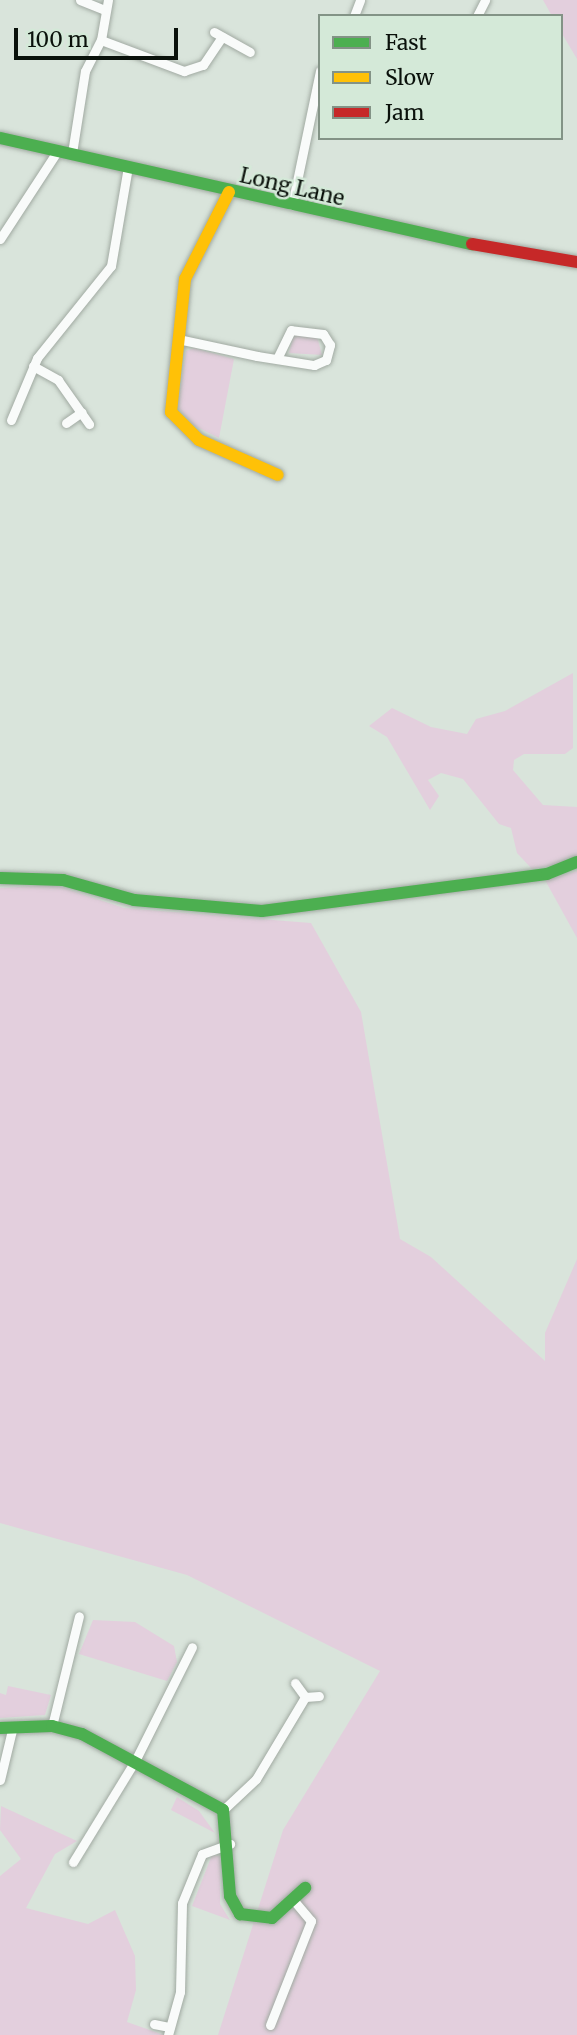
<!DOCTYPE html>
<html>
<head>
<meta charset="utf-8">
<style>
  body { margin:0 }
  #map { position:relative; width:577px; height:2035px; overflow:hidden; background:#d9e4db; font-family:Merriweather,serif }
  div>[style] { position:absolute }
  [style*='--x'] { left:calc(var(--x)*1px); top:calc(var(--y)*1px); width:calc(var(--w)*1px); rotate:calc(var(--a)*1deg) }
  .green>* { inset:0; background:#e3cfdd }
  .roads { filter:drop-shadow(0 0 2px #a1aaa2) drop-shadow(0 0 2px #a1aaa2) }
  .street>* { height:9px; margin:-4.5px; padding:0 4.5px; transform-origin:4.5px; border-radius:4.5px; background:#f9fbfa }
  .fast>* { height:12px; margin:-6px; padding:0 6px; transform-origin:6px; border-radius:6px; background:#4caf50 }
  .slow>* { height:12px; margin:-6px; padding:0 6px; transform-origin:6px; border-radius:6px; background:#ffc107 }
  .jam>* { height:12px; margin:-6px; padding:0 6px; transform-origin:6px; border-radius:6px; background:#c62828 }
  span { translate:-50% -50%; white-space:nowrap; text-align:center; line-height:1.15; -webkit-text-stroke:5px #d4e9d8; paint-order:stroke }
  .street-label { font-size:21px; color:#0a110b }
  .legend { position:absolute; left:318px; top:14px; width:245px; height:126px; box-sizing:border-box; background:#d4e9d8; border:2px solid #839386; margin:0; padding:9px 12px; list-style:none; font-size:21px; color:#0a110b }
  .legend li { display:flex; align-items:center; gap:14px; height:35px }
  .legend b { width:35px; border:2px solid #839386 }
  .scale { position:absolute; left:14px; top:28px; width:164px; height:32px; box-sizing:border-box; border:4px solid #0a110b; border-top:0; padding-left:9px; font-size:21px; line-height:24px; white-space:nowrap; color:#0a110b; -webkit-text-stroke:5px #d4e9d8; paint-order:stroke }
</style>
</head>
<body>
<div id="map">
  <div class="green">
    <div style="clip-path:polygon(543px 0,577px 0,577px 59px,561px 32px,561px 16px,552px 16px)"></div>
    <div style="clip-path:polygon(294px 333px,317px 336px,322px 355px,289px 353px)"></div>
    <div style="clip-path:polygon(194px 348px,234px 359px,219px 438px,193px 425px,178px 407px,186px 351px)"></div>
    <div style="clip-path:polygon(573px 673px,573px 748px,565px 754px,524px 754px,514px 760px,513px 770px,543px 805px,577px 807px,577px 856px,559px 864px,532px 869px,517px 853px,511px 828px,499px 824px,463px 779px,441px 773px,428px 780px,439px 796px,430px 810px,387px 737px,369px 726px,392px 708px,431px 727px,467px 734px,476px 719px,505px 711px)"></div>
    <div style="clip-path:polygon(577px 871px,577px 938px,545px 880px)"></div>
    <div style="clip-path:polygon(55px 885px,124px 908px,311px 923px,361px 1012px,400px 1239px,431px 1257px,545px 1361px,545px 1333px,577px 1259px,577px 2035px,218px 2035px,283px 1830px,380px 1671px,187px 1575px,0 1523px,0 888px)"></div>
    <div style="clip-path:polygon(93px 1620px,135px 1622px,174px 1646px,177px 1662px,167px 1681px,79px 1654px)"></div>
    <div style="clip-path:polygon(8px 1686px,51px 1695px,45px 1715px,0 1718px,0 1693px,6px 1695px)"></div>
    <div style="clip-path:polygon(177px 1797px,199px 1811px,215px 1833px,171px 1810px)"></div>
    <div style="clip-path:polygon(1px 1806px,77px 1841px,55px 1854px,26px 1908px,88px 1924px,115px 1910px,135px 1956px,136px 1990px,127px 2022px,164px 2035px,0 2035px,0 1876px,21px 1859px,0 1830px)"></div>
    <div style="clip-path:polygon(212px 1855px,220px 1856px,220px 1904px,230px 1920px,192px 1906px)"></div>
  </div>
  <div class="roads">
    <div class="street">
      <div style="--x:80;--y:0;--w:27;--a:22"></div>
      <div style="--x:354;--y:16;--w:17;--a:-69"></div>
      <div style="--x:477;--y:16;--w:18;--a:-63"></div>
      <div style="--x:214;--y:32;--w:41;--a:29.1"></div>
      <div style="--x:101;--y:40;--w:89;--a:20.5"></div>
      <div style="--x:184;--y:71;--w:20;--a:-18"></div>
      <div style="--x:203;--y:65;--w:34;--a:-56"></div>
      <div style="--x:72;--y:153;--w:83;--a:-81"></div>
      <div style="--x:85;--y:71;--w:35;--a:-63"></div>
      <div style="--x:101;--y:40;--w:41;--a:-80.1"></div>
      <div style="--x:292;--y:205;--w:137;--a:-78.2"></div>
      <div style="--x:0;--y:239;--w:106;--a:-56.9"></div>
      <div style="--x:178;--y:339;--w:81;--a:12.1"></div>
      <div style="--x:257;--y:356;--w:58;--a:9"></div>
      <div style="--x:314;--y:365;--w:13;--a:-23"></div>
      <div style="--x:326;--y:360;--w:16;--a:-75"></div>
      <div style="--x:330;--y:345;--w:13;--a:-122"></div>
      <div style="--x:323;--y:334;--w:32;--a:-173"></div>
      <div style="--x:291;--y:330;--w:32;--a:116"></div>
      <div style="--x:33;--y:366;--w:29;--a:29"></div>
      <div style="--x:58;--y:380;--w:54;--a:54.8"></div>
      <div style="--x:11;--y:420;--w:67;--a:-67.2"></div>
      <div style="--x:37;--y:358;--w:118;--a:-51.2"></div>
      <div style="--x:111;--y:266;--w:100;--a:-80.3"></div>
      <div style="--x:66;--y:423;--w:19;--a:-35"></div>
      <div style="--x:295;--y:1683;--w:17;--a:54"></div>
      <div style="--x:52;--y:1726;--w:113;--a:-76.2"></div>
      <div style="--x:0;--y:1780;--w:51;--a:-76.5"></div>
      <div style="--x:223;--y:1810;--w:45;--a:-43.2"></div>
      <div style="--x:256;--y:1779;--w:96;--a:-59.1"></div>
      <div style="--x:305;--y:1697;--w:14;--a:-4"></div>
      <div style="--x:73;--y:1862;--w:121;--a:-58.5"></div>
      <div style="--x:136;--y:1759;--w:125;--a:-63.4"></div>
      <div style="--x:154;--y:2024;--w:16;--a:11"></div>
      <div style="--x:270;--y:2025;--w:112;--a:-68.5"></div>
      <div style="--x:311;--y:1921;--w:26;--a:-130"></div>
      <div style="--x:168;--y:2035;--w:45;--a:-74.4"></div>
      <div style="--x:180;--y:1992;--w:89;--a:-88.7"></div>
      <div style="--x:182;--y:1903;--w:53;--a:-67.8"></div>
      <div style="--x:202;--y:1854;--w:30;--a:-20"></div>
    </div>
    <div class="fast">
      <div style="--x:0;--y:138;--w:484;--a:12.7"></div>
      <div style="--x:0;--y:878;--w:63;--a:1.8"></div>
      <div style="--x:63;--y:880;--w:74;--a:15.7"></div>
      <div style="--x:134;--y:900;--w:128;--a:4.9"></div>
      <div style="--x:262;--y:911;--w:287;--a:-7.4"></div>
      <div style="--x:547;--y:874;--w:32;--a:-22"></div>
      <div style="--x:0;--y:1728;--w:52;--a:-2.2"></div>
      <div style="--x:52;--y:1726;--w:31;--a:15"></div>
      <div style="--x:82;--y:1734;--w:160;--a:28.3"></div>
      <div style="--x:223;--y:1810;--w:86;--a:85.3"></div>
      <div style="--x:230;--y:1896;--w:21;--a:61"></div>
      <div style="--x:240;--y:1914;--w:32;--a:7"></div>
      <div style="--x:272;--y:1918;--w:45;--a:-42.3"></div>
    </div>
    <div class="slow">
      <div style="--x:229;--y:192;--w:97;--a:116.8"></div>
      <div style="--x:185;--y:279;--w:134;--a:96"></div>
      <div style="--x:171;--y:412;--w:40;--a:45"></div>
      <div style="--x:199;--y:440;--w:86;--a:23.9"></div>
    </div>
    <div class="jam">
      <div style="--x:472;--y:244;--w:107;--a:9.7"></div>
    </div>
  </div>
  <div class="street-label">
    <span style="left:292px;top:187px;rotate:13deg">Long Lane</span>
  </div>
  <ul class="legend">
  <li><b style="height:9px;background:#4caf50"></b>Fast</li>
  <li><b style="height:9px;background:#ffc107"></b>Slow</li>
  <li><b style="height:9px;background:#c62828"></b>Jam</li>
  </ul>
  <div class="scale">100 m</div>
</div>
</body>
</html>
